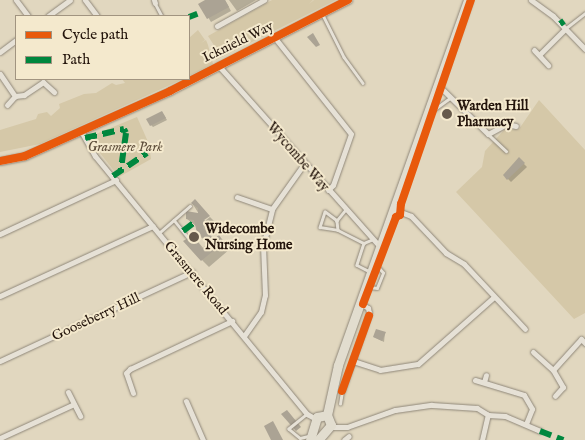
<!DOCTYPE html>
<html>
<head>
<meta charset="utf-8">
<style>
  body { margin:0 }
  #map { position:relative; width:585px; height:440px; overflow:hidden; background:#e1d7bf; font-family:"IM FELL English",serif }
  div>[style] { position:absolute }
  [style*='--x'] { left:calc(var(--x)*1px); top:calc(var(--y)*1px); width:calc(var(--w)*1px); rotate:calc(var(--a)*1deg) }
  .green>* { inset:0; background:#d5c8a8 }
  .shadow>* { inset:0; background:#0003 }
  .building>* { inset:0; background:#aba394 }
  .roads { filter:drop-shadow(0 0 1px #8f8779) drop-shadow(0 0 1px #8f8779) }
  .lane>* { height:2.5px; margin:-1.25px; padding:0 1.25px; transform-origin:1.25px; border-radius:1.25px; background:#e6e1d6 }
  .street>* { height:5px; margin:-2.5px; padding:0 2.5px; transform-origin:2.5px; border-radius:2.5px; background:#e6e1d6 }
  .secondary>* { height:7px; margin:-3.5px; padding:0 3.5px; transform-origin:3.5px; border-radius:3.5px; background:#e6e1d6 }
  .highway>* { height:9px; margin:-4.5px; padding:0 4.5px; transform-origin:4.5px; border-radius:4.5px; background:#e2ddcf }
  .quiet>* { height:6px; margin-top:-3px; transform-origin:0; background:repeating-linear-gradient(90deg,#00873e 0 12px,transparent 0 18px) }
  .cycleway>* { height:8px; margin:-4px; padding:0 4px; transform-origin:4px; border-radius:4px; background:#e8590c }
  .dots>* { width:14px; height:14px; translate:-50% -50%; box-sizing:border-box; border:2px solid #f4e9cd; border-radius:50% }
  span { translate:-50% -50%; white-space:nowrap; text-align:center; line-height:1.15; -webkit-text-stroke:4px #f4e9cd; paint-order:stroke }
  .street-label { font-size:14px; color:#24150c }
  .poi-label { font-size:14px; color:#24150c; font-weight:700 }
  .left { translate:0 -50%; text-align:left }
  .park-label { font-size:14px; color:#5f4f3c; font-style:italic }
  .legend { position:absolute; left:15px; top:15px; width:175px; height:65px; box-sizing:border-box; background:#f4e9cd; border:1px solid #a19480; margin:0; padding:6px 9px; list-style:none; font-size:15px; color:#24150c }
  .legend li { display:flex; align-items:center; gap:10px; height:25px }
  .legend b { width:25px; border:1px solid #a19480 }
</style>
</head>
<body>
<div id="map">
  <div class="green">
    <div style="clip-path:polygon(272px 0,313px 0,309px 4px,314px 0,336px 0,216px 60px,215px 47px,208px 36px)"></div>
    <div style="clip-path:polygon(198px 30px,205px 40px,201px 43px,206px 40px,208px 45px,213px 64px,189px 76px,189px 38px)"></div>
    <div style="clip-path:polygon(122px 79px,183px 79px,40px 144px,0 152px,0 130px,36px 119px,38px 114px,47px 112px,51px 116px,60px 108px,59px 104px,84px 94px,96px 93px,112px 83px,116px 85px,125px 83px)"></div>
    <div style="clip-path:polygon(539px 100px,585px 150px,585px 313px,574px 319px,456px 192px,482px 167px,485px 151px,504px 130px,519px 129px)"></div>
    <div style="clip-path:polygon(137px 117px,149px 144px,151px 159px,119px 177px,100px 153px,95px 141px,96px 134px)"></div>
  </div>
  <div class="shadow">
    <div style="clip-path:polygon(208px 0,225px 0,231px 11px,211px 22px,200px 4px)"></div>
    <div style="clip-path:polygon(229px 0,256px 0,237px 11px)"></div>
    <div style="clip-path:polygon(162px 112px,167px 120px,153px 127px,151px 125px)"></div>
    <div style="clip-path:polygon(519px 159px,527px 167px,511px 182px,504px 175px)"></div>
    <div style="clip-path:polygon(195px 201px,205px 221px,210px 217px,216px 223px,211px 227px,210px 236px,214px 241px,219px 237px,230px 249px,209px 267px,202px 260px,194px 237px,204px 249px,210px 244px,198px 235px,196px 226px,187px 219px,199px 214px,192px 203px)"></div>
    <div style="clip-path:polygon(385px 333px,384px 342px,374px 337px)"></div>
  </div>
  <div class="building">
    <div style="clip-path:polygon(205px 0,225px 0,229px 7px,207px 19px,198px 4px)"></div>
    <div style="clip-path:polygon(313px 33px,320px 45px,316px 47px,307px 37px)"></div>
    <div style="clip-path:polygon(162px 111px,166px 118px,150px 126px,146px 119px)"></div>
    <div style="clip-path:polygon(519px 157px,525px 163px,507px 180px,503px 175px)"></div>
    <div style="clip-path:polygon(evenodd,195px 199px,210px 216px,204px 220px,203px 228px,214px 239px,219px 235px,224px 242px,201px 261px,183px 241px,197px 233px,194px 220px,186px 219px,186px 211px,198px 213px,198px 208px,191px 203px,195px 199px,199px 233px,208px 243px,202px 249px,195px 237px,199px 233px)"></div>
    <div style="clip-path:polygon(376px 329px,386px 332px,382px 341px,373px 337px)"></div>
    <div style="clip-path:polygon(287px 410px,301px 427px,296px 431px,281px 414px)"></div>
    <div style="clip-path:polygon(273px 421px,283px 440px,271px 440px,264px 426px)"></div>
  </div>
  <div class="roads">
    <div class="lane">
      <div style="--x:155;--y:3;--w:15;--a:62"></div>
      <div style="--x:323;--y:15;--w:47;--a:63.4"></div>
      <div style="--x:344;--y:57;--w:32;--a:54"></div>
      <div style="--x:566;--y:28;--w:24;--a:-38"></div>
      <div style="--x:432;--y:111;--w:22;--a:-36"></div>
      <div style="--x:488;--y:134;--w:25;--a:43"></div>
      <div style="--x:345;--y:211;--w:13;--a:129"></div>
      <div style="--x:337;--y:221;--w:9;--a:84"></div>
      <div style="--x:338;--y:230;--w:29;--a:27"></div>
      <div style="--x:364;--y:243;--w:8;--a:-23"></div>
      <div style="--x:174;--y:220;--w:21;--a:51"></div>
      <div style="--x:337;--y:221;--w:15;--a:-143"></div>
      <div style="--x:325;--y:212;--w:16;--a:108"></div>
      <div style="--x:320;--y:227;--w:18;--a:9"></div>
      <div style="--x:159;--y:233;--w:41;--a:-41.1"></div>
      <div style="--x:364;--y:243;--w:23;--a:108"></div>
      <div style="--x:357;--y:265;--w:13;--a:27"></div>
      <div style="--x:369;--y:287;--w:8;--a:7"></div>
      <div style="--x:377;--y:288;--w:16;--a:-68"></div>
      <div style="--x:383;--y:273;--w:11;--a:-131"></div>
      <div style="--x:340;--y:404;--w:13;--a:-81"></div>
      <div style="--x:306;--y:415;--w:22;--a:141"></div>
      <div style="--x:289;--y:429;--w:14;--a:39"></div>
      <div style="--x:300;--y:438;--w:8;--a:-14"></div>
    </div>
    <div class="street">
      <div style="--x:16;--y:0;--w:20;--a:53"></div>
      <div style="--x:85;--y:0;--w:20;--a:53"></div>
      <div style="--x:154;--y:0;--w:3;--a:72"></div>
      <div style="--x:531;--y:0;--w:27;--a:36"></div>
      <div style="--x:553;--y:16;--w:46;--a:45.9"></div>
      <div style="--x:48;--y:16;--w:27;--a:-36"></div>
      <div style="--x:217;--y:26;--w:54;--a:-29"></div>
      <div style="--x:275;--y:38;--w:122;--a:51.6"></div>
      <div style="--x:351;--y:134;--w:54;--a:109.4"></div>
      <div style="--x:333;--y:185;--w:7;--a:135"></div>
      <div style="--x:534;--y:50;--w:21;--a:47"></div>
      <div style="--x:0;--y:52;--w:20;--a:-37"></div>
      <div style="--x:540;--y:54;--w:35;--a:-45"></div>
      <div style="--x:218;--y:65;--w:244;--a:48.3"></div>
      <div style="--x:0;--y:74;--w:27;--a:56"></div>
      <div style="--x:15;--y:96;--w:9;--a:-6"></div>
      <div style="--x:24;--y:95;--w:23;--a:-34"></div>
      <div style="--x:43;--y:82;--w:15;--a:42"></div>
      <div style="--x:438;--y:85;--w:70;--a:44.4"></div>
      <div style="--x:488;--y:134;--w:21;--a:-28"></div>
      <div style="--x:507;--y:124;--w:9;--a:13"></div>
      <div style="--x:7;--y:105;--w:12;--a:-48"></div>
      <div style="--x:81;--y:131;--w:29;--a:61"></div>
      <div style="--x:95;--y:156;--w:334;--a:50.6"></div>
      <div style="--x:307;--y:414;--w:10;--a:29"></div>
      <div style="--x:237;--y:197;--w:37;--a:19"></div>
      <div style="--x:393;--y:209;--w:19;--a:21"></div>
      <div style="--x:411;--y:216;--w:51;--a:46.6"></div>
      <div style="--x:446;--y:253;--w:21;--a:31"></div>
      <div style="--x:464;--y:264;--w:89;--a:46.8"></div>
      <div style="--x:0;--y:234;--w:128;--a:-25"></div>
      <div style="--x:0;--y:296;--w:168;--a:-24.6"></div>
      <div style="--x:244;--y:336;--w:29;--a:-55"></div>
      <div style="--x:261;--y:312;--w:17;--a:-77"></div>
      <div style="--x:265;--y:295;--w:49;--a:-92.3"></div>
      <div style="--x:263;--y:246;--w:38;--a:-76"></div>
      <div style="--x:272;--y:209;--w:55;--a:-54.6"></div>
      <div style="--x:533;--y:352;--w:27;--a:42"></div>
      <div style="--x:553;--y:370;--w:20;--a:60"></div>
      <div style="--x:563;--y:387;--w:12;--a:132"></div>
      <div style="--x:0;--y:361;--w:212;--a:-24.9"></div>
      <div style="--x:353;--y:361;--w:28;--a:18"></div>
      <div style="--x:380;--y:370;--w:38;--a:-9"></div>
      <div style="--x:418;--y:364;--w:101;--a:-41.4"></div>
      <div style="--x:553;--y:370;--w:42;--a:-47.9"></div>
      <div style="--x:581;--y:339;--w:6;--a:45"></div>
      <div style="--x:475;--y:380;--w:51;--a:17"></div>
      <div style="--x:524;--y:395;--w:16;--a:60"></div>
      <div style="--x:532;--y:409;--w:16;--a:112"></div>
      <div style="--x:484;--y:382;--w:7;--a:-74"></div>
      <div style="--x:342;--y:391;--w:83;--a:-70.9"></div>
      <div style="--x:369;--y:313;--w:5;--a:-101"></div>
      <div style="--x:368;--y:308;--w:9;--a:-148"></div>
      <div style="--x:68;--y:392;--w:27;--a:63"></div>
      <div style="--x:133;--y:393;--w:21;--a:-109"></div>
      <div style="--x:126;--y:373;--w:6;--a:-45"></div>
      <div style="--x:130;--y:369;--w:113;--a:-25.2"></div>
      <div style="--x:186;--y:401;--w:43;--a:66.4"></div>
      <div style="--x:488;--y:415;--w:17;--a:3"></div>
      <div style="--x:505;--y:416;--w:38;--a:23"></div>
      <div style="--x:330;--y:427;--w:17;--a:0"></div>
      <div style="--x:347;--y:427;--w:51;--a:-19.5"></div>
      <div style="--x:395;--y:410;--w:37;--a:-8"></div>
      <div style="--x:432;--y:405;--w:45;--a:3.8"></div>
      <div style="--x:477;--y:408;--w:13;--a:32"></div>
      <div style="--x:0;--y:438;--w:81;--a:-24.7"></div>
      <div style="--x:344;--y:440;--w:6;--a:-39"></div>
      <div style="--x:482;--y:440;--w:26;--a:-77"></div>
    </div>
    <div class="secondary">
      <div style="--x:0;--y:161;--w:25;--a:-11"></div>
      <div style="--x:25;--y:156;--w:159;--a:-24.1"></div>
      <div style="--x:170;--y:91;--w:200;--a:-27.1"></div>
    </div>
    <div class="highway">
      <div style="--x:310;--y:440;--w:24;--a:-73"></div>
      <div style="--x:317;--y:417;--w:10;--a:-11"></div>
      <div style="--x:318;--y:440;--w:20;--a:-49"></div>
      <div style="--x:331;--y:425;--w:11;--a:-112"></div>
      <div style="--x:327;--y:415;--w:51;--a:-77.6"></div>
      <div style="--x:338;--y:365;--w:387;--a:-70.4"></div>
    </div>
  </div>
  <div class="quiet">
    <div style="--x:189;--y:17;--w:9;--a:-21"></div>
    <div style="--x:560;--y:24;--w:5;--a:-37"></div>
    <div style="--x:85;--y:138;--w:40;--a:-13"></div>
    <div style="--x:124;--y:129;--w:4;--a:63"></div>
    <div style="--x:126;--y:133;--w:37;--a:98"></div>
    <div style="--x:113;--y:176;--w:41;--a:-34.1"></div>
    <div style="--x:183;--y:231;--w:15;--a:-37"></div>
    <div style="--x:540;--y:431;--w:25;--a:21"></div>
  </div>
  <div class="cycleway">
    <div style="--x:0;--y:161;--w:25;--a:-11"></div>
    <div style="--x:25;--y:156;--w:159;--a:-24.1"></div>
    <div style="--x:170;--y:91;--w:200;--a:-27.1"></div>
    <div style="--x:363;--y:304;--w:93;--a:-69.2"></div>
    <div style="--x:396;--y:217;--w:4;--a:-27"></div>
    <div style="--x:400;--y:215;--w:11;--a:-85"></div>
    <div style="--x:401;--y:204;--w:216;--a:-71.1"></div>
    <div style="--x:342;--y:391;--w:80;--a:-70.2"></div>
  </div>
  <div class="dots">
    <div style="left:447px;top:114px;background:#66594b"></div>
    <div style="left:194px;top:237px;background:#66594b"></div>
  </div>
  <div class="street-label">
    <span style="left:238px;top:42px;rotate:-26deg">Icknield Way</span>
    <span style="left:298px;top:157px;rotate:49deg">Wycombe Way</span>
    <span style="left:196px;top:278px;rotate:50deg">Grasmere Road</span>
    <span style="left:96px;top:317px;rotate:-25deg">Gooseberry Hill</span>
  </div>
  <div class="poi-label">
    <span class="left" style="left:457px;top:114px">Warden Hill<br>Pharmacy</span>
    <span class="left" style="left:205px;top:237px">Widecombe<br>Nursing Home</span>
  </div>
  <div class="park-label">
    <span style="left:125px;top:147px">Grasmere Park</span>
  </div>
  <ul class="legend">
  <li><b style="height:6px;background:#e8590c"></b>Cycle path</li>
  <li><b style="height:6px;background:#00873e"></b>Path</li>
  </ul>
</div>
</body>
</html>
